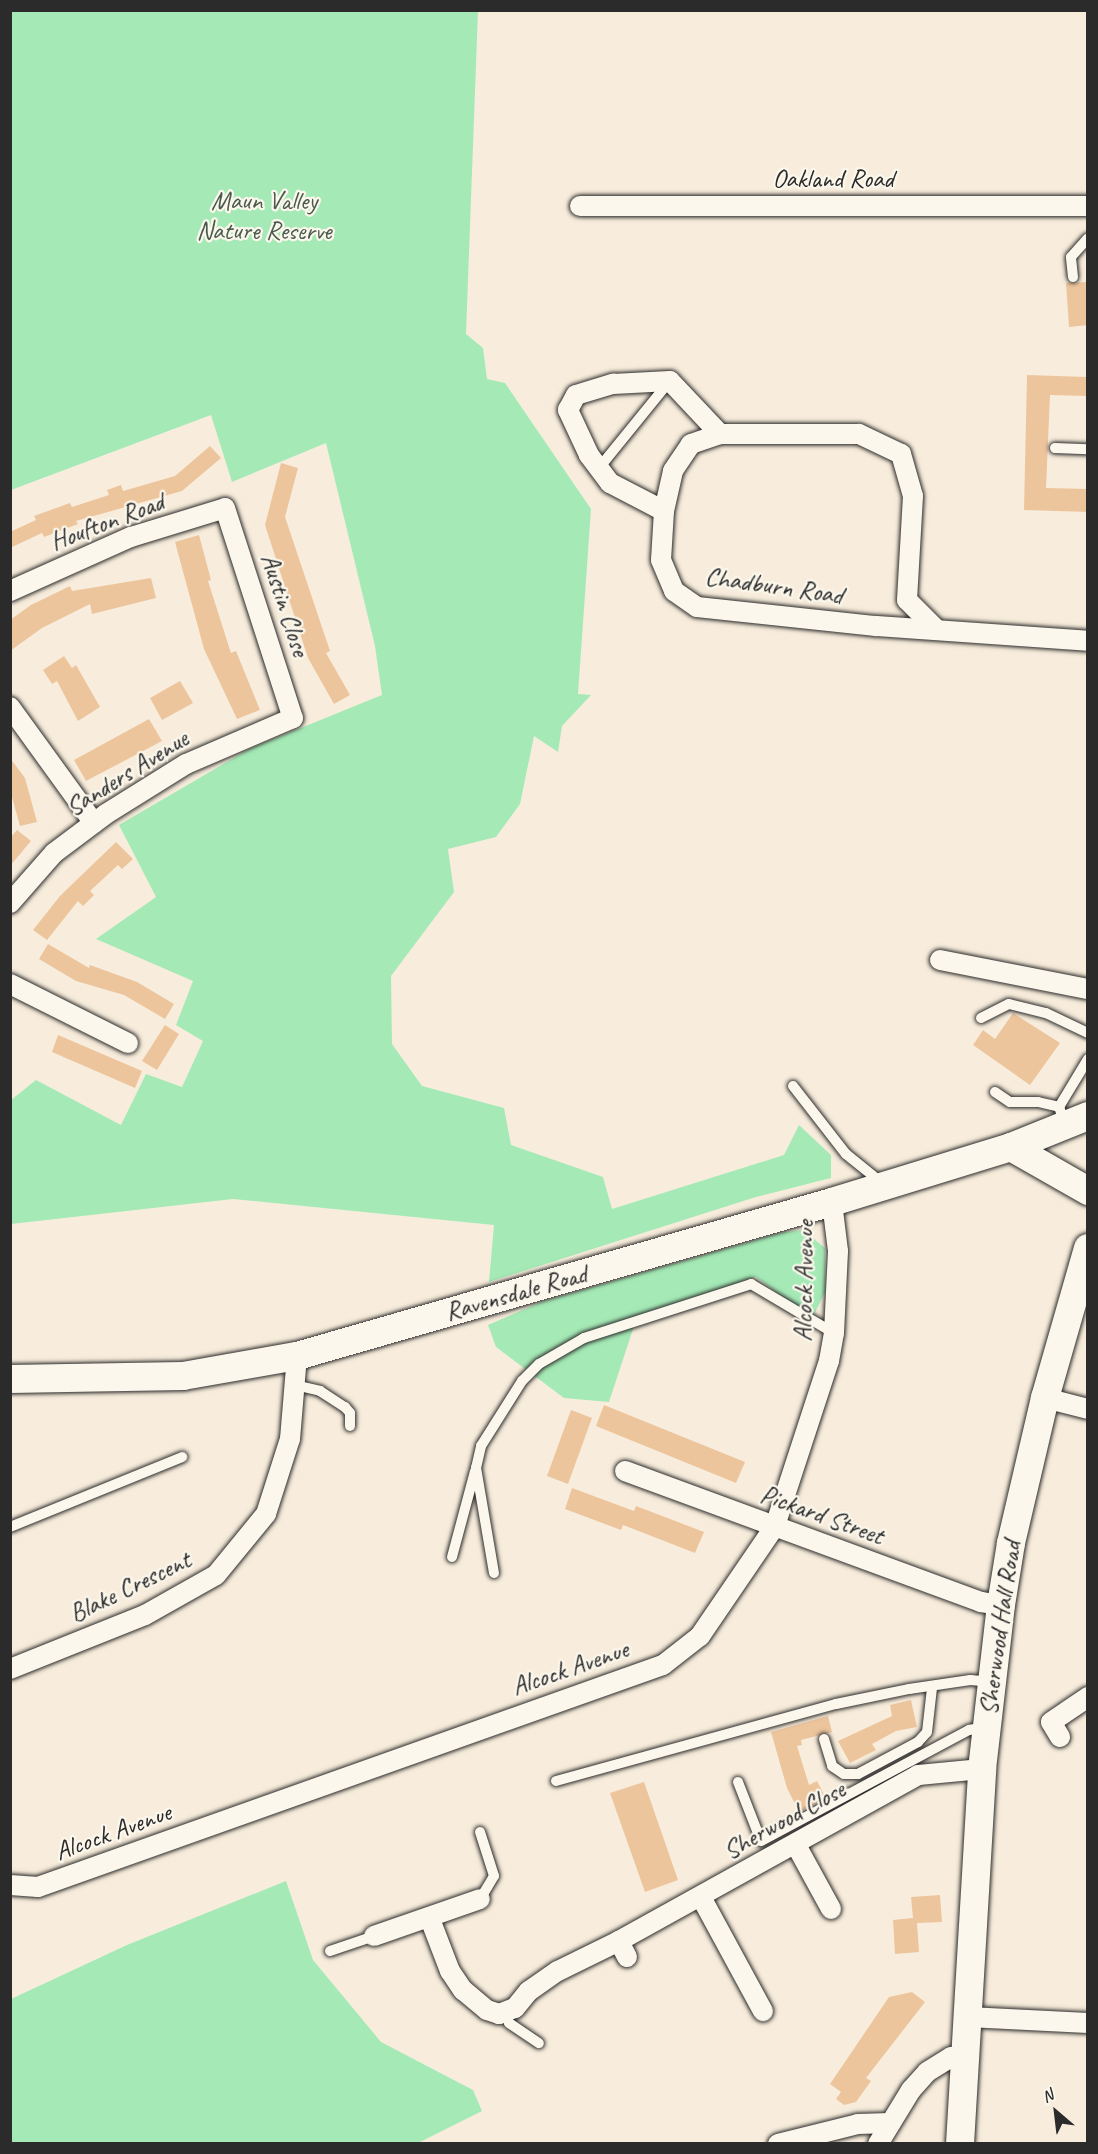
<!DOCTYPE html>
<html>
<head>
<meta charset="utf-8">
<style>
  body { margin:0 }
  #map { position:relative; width:1098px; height:2154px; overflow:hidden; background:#f8eddc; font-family:Caveat,sans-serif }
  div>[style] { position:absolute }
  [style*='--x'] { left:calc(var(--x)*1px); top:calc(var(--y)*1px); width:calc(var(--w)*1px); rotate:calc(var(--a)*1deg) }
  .green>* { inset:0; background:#a5eab6 }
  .building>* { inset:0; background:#edc59d }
  .roads { filter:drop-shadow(0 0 2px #2b2b2b) drop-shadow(0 0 2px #2b2b2b) }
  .lane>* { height:10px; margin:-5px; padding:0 5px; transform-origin:5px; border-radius:5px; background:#fbf7ec }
  .street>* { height:20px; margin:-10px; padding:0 10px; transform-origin:10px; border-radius:10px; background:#fbf7ec }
  .secondary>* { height:28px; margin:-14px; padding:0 14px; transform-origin:14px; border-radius:14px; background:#fbf7ec }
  span { translate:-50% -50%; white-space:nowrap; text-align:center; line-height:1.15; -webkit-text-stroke:4.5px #fbf7ec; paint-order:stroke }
  .street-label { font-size:26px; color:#2b2b2b }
  .park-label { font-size:26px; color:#4a5b4e }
  .frame { position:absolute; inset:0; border:12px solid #2b2b2b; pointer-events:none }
  .north { position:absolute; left:1026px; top:2082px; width:60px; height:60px; -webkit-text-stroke:4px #fbf7ec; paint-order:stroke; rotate:332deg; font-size:16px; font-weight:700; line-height:24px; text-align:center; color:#2b2b2b }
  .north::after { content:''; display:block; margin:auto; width:21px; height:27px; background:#2b2b2b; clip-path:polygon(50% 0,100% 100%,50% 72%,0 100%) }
</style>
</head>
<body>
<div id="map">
  <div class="green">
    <div style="clip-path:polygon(11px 10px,478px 11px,466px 334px,483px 348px,487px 379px,505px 383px,591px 509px,578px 694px,591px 695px,562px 726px,558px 752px,534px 736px,520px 804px,496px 837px,448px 849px,454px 892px,391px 976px,392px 1044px,422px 1086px,504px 1108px,511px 1145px,603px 1177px,612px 1209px,784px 1155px,799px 1125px,831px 1155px,831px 1178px,756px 1197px,489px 1282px,494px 1225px,233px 1199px,11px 1224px,11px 1100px,36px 1080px,121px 1125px,146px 1074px,182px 1087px,203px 1041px,176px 1025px,193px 981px,96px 939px,156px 897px,119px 825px,249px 749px,382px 695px,375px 646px,326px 443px,232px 482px,211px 415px,11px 490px)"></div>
    <div style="clip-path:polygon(803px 1230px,825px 1248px,825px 1292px,812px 1319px,756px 1277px,636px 1320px,609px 1402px,564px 1398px,496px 1347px,488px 1325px,541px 1302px,784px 1232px)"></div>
    <div style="clip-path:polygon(286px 1881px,313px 1960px,381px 2042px,473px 2090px,482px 2111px,418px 2143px,11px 2143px,11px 1999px,127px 1945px)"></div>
  </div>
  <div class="building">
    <div style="clip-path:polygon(1088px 282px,1088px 325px,1069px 327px,1066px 283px)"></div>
    <div style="clip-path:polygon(1027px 375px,1088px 377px,1088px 396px,1050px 395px,1046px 488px,1088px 489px,1088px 512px,1024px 510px)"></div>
    <div style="clip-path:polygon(210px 446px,221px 458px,182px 491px,76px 521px,78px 524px,44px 537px,42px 533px,10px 548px,10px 532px,36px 520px,34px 516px,70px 503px,72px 507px,109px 495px,107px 490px,121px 485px,123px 491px,175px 476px)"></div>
    <div style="clip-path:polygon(281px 463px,298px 468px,285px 517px,330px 651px,326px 653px,350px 695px,334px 704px,308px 658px,265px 525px)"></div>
    <div style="clip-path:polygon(199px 535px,211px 580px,208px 581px,231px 653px,236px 651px,260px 710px,237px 719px,204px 649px,175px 542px)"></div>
    <div style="clip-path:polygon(151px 578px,156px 598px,92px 614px,90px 604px,42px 628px,10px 651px,10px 620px,31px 605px,70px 586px,72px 591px)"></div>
    <div style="clip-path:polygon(64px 656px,72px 668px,76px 665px,100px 707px,78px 721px,57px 681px,52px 684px,43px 670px)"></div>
    <div style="clip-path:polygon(180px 681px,193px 703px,162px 720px,150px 698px)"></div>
    <div style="clip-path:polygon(149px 719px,162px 741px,86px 781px,74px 760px)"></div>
    <div style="clip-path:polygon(10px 758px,25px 778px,37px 822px,20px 826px,10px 790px)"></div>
    <div style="clip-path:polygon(17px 830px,31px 841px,10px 866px,10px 838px)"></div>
    <div style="clip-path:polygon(116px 842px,133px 859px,122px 869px,118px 865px,90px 891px,94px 895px,83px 906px,78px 901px,47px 940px,33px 930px,60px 896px)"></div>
    <div style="clip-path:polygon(48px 944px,89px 968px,90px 965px,137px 982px,174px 1004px,165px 1019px,124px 995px,76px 981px,39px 959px)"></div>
    <div style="clip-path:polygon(1013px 1013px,1060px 1043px,1030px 1085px,973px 1045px,983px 1030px,995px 1039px)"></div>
    <div style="clip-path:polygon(165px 1025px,179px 1034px,157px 1070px,142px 1061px)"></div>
    <div style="clip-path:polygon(58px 1035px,142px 1071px,135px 1088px,52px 1052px)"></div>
    <div style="clip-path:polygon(604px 1405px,745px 1462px,736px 1483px,596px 1426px)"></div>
    <div style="clip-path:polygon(571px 1410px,592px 1418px,568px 1484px,547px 1476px)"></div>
    <div style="clip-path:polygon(572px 1488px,634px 1511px,636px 1506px,704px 1532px,695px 1553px,623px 1525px,621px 1530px,565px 1509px)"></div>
    <div style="clip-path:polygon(911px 1700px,917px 1727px,896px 1731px,872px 1744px,876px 1750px,850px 1763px,838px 1741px,892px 1716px,890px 1705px)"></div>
    <div style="clip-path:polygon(828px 1716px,832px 1732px,801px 1740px,802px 1745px,797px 1746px,809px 1785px,817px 1781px,826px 1798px,799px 1812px,787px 1788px,771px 1732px)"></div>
    <div style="clip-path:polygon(644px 1782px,678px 1880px,645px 1892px,610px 1793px)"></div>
    <div style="clip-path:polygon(940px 1895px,942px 1922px,917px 1923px,919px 1952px,895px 1954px,893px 1920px,913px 1918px,911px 1897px)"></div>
    <div style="clip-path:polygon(912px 1992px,925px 2002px,866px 2078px,871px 2081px,856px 2102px,844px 2105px,836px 2099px,841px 2092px,830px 2084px,889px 1997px)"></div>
  </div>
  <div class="roads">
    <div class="lane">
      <div style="--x:1073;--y:277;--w:20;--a:-96"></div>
      <div style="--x:1071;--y:257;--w:25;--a:-48"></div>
      <div style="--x:1055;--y:448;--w:33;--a:2"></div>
      <div style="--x:599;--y:468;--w:111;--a:-50.9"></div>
      <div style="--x:981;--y:1018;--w:31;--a:-27"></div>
      <div style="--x:1009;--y:1004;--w:38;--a:14"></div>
      <div style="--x:1046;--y:1013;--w:47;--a:25.5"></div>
      <div style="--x:793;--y:1086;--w:86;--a:52.1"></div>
      <div style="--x:846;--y:1154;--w:46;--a:38.9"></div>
      <div style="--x:995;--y:1092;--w:18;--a:34"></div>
      <div style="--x:1010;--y:1102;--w:28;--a:0"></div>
      <div style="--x:1038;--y:1102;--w:22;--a:13"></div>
      <div style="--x:1065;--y:1125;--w:19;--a:-108"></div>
      <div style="--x:1059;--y:1107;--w:56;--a:-58.9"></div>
      <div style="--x:295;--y:1385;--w:26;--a:13"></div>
      <div style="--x:320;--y:1391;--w:30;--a:33"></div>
      <div style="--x:345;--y:1407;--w:8;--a:50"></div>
      <div style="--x:350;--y:1413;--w:13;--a:90"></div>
      <div style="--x:10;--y:1527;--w:186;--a:-22.1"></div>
      <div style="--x:452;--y:1557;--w:89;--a:-75"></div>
      <div style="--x:494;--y:1573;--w:107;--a:-99.7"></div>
      <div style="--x:476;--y:1468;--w:23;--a:-77"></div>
      <div style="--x:481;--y:1446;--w:77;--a:-57.8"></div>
      <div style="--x:522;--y:1381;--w:24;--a:-45"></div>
      <div style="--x:539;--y:1364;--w:52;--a:-30"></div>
      <div style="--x:584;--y:1338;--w:176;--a:-17.9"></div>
      <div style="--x:751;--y:1284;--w:96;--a:30.6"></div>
      <div style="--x:824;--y:1739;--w:28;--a:73"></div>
      <div style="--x:832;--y:1766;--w:14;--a:34"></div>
      <div style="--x:844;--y:1774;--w:14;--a:0"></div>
      <div style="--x:858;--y:1774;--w:68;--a:-28.1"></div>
      <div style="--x:918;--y:1742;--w:13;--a:-48"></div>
      <div style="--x:927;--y:1732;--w:44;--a:-83.5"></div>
      <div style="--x:556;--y:1781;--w:290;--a:-15.4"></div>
      <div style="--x:836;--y:1704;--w:75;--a:-11.6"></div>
      <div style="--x:909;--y:1689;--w:62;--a:-8.4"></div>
      <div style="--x:970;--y:1680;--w:21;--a:5"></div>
      <div style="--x:738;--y:1782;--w:63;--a:68.7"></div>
      <div style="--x:761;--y:1841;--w:236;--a:-28.1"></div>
      <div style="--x:969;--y:1730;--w:17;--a:-10"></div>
      <div style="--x:480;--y:1832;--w:46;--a:72.3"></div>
      <div style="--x:494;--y:1876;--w:27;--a:121"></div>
      <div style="--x:330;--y:1951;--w:46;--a:-18.8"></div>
      <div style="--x:506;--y:2014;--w:9;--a:72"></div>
      <div style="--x:509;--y:2023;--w:36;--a:34"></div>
    </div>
    <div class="street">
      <div style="--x:580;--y:206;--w:508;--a:0"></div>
      <div style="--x:664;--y:511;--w:61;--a:-152.6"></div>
      <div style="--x:610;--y:483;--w:35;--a:-127"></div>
      <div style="--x:589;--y:455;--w:50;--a:-115"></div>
      <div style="--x:568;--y:410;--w:17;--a:-62"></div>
      <div style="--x:576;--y:395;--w:39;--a:-17"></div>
      <div style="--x:613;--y:384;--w:57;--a:-3"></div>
      <div style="--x:670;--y:381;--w:73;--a:46.7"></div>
      <div style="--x:10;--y:591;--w:133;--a:-24.1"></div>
      <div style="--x:131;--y:537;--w:98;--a:-17.1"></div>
      <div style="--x:225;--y:508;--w:221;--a:72.1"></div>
      <div style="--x:293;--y:718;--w:116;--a:156.7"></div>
      <div style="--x:186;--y:764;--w:94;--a:148"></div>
      <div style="--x:106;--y:814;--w:65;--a:143.1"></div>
      <div style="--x:54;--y:853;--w:67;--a:131.3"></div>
      <div style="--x:936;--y:629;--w:41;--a:-135"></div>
      <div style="--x:907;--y:600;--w:104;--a:-86.7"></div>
      <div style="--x:913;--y:496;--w:44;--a:-105.9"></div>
      <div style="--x:901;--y:454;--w:47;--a:-154.5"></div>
      <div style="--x:859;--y:434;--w:139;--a:180"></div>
      <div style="--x:720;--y:434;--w:31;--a:161"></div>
      <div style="--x:691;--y:444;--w:32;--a:124"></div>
      <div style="--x:673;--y:471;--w:41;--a:102.7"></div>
      <div style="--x:664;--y:511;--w:49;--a:93.5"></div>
      <div style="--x:661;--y:560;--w:34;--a:67"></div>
      <div style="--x:674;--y:591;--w:28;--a:35"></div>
      <div style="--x:697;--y:607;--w:180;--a:6.1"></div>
      <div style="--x:876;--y:626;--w:213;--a:4"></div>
      <div style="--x:10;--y:707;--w:143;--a:54.1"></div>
      <div style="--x:940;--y:960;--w:151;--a:11.1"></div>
      <div style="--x:10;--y:984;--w:132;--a:26.6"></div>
      <div style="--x:1045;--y:1398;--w:44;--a:14.3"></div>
      <div style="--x:625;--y:1471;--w:379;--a:20.2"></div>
      <div style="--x:981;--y:1602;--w:20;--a:9"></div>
      <div style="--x:10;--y:1669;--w:145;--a:-21.8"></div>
      <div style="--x:145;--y:1615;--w:81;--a:-29.4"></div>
      <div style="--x:216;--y:1575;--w:79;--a:-50.7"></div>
      <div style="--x:266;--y:1514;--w:79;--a:-72.3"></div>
      <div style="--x:290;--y:1439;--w:83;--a:-85.2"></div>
      <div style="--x:1060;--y:1737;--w:17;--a:-121"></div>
      <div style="--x:1051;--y:1722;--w:45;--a:-34"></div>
      <div style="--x:796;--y:1845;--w:73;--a:61.3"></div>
      <div style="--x:10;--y:1885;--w:28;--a:4"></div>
      <div style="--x:38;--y:1887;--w:663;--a:-19.56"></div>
      <div style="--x:663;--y:1665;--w:47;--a:-38.1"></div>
      <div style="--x:700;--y:1636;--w:133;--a:-55.7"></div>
      <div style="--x:775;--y:1526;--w:174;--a:-71.9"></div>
      <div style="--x:829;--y:1361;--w:28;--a:-80"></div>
      <div style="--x:834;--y:1333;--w:82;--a:-87.2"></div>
      <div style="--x:838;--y:1251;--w:49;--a:-97"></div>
      <div style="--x:701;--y:1897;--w:130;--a:61.5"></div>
      <div style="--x:430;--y:1919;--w:56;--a:69"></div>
      <div style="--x:450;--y:1971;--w:23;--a:56"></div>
      <div style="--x:463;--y:1990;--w:31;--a:40"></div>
      <div style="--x:487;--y:2010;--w:13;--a:18"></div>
      <div style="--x:499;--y:2014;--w:17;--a:-21"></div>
      <div style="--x:515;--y:2008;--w:22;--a:-51"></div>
      <div style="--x:529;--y:1991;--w:35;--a:-35"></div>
      <div style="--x:558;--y:1971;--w:68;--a:-26.2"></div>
      <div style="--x:374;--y:1936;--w:112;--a:-19.2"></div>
      <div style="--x:627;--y:1957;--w:18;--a:-117"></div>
      <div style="--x:619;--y:1941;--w:342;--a:-29"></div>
      <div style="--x:918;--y:1775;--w:64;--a:-5.4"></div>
      <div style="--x:968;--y:2017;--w:120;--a:2.9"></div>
      <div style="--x:778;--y:2144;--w:82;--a:-14"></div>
      <div style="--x:858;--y:2124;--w:32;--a:-2"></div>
      <div style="--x:878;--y:2144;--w:63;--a:-58.6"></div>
      <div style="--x:911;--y:2090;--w:24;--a:-48"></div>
      <div style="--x:927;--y:2072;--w:28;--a:-32"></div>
      <div style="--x:951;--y:2057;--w:13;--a:-4"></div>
    </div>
    <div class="secondary">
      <div style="--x:1011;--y:1147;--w:89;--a:29.7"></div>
      <div style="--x:10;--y:1379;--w:173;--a:-1"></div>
      <div style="--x:183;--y:1376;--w:116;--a:-10"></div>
      <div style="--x:297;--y:1356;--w:557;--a:-16.06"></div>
      <div style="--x:832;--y:1202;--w:187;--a:-17.1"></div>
      <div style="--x:1011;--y:1147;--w:83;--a:-21.9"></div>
      <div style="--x:960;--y:2144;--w:376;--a:-86.6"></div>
      <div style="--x:982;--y:1769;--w:165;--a:-83.4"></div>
      <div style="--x:1001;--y:1605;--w:63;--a:-80.8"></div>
      <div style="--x:1011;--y:1543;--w:149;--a:-76.8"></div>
      <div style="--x:1045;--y:1398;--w:156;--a:-74"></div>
    </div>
  </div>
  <div class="street-label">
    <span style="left:833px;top:179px">Oakland Road</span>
    <span style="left:107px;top:522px;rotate:-21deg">Houfton Road</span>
    <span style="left:774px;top:586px;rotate:8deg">Chadburn Road</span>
    <span style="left:285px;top:605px;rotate:72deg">Austin Close</span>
    <span style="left:127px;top:773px;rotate:-32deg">Sanders Avenue</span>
    <span style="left:804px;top:1281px;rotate:-89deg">Alcock Avenue</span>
    <span style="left:516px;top:1293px;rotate:-16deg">Ravensdale Road</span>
    <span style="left:822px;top:1515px;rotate:20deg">Pickard Street</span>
    <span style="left:130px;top:1587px;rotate:-26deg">Blake Crescent</span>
    <span style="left:1000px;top:1628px;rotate:-82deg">Sherwood Hall Road</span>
    <span style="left:570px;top:1668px;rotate:-19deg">Alcock Avenue</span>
    <span style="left:784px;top:1820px;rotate:-29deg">Sherwood Close</span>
    <span style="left:113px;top:1832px;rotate:-20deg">Alcock Avenue</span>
  </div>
  <div class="park-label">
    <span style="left:264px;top:216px">Maun Valley<br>Nature Reserve</span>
  </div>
  <div class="frame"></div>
  <div class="north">N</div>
</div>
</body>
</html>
